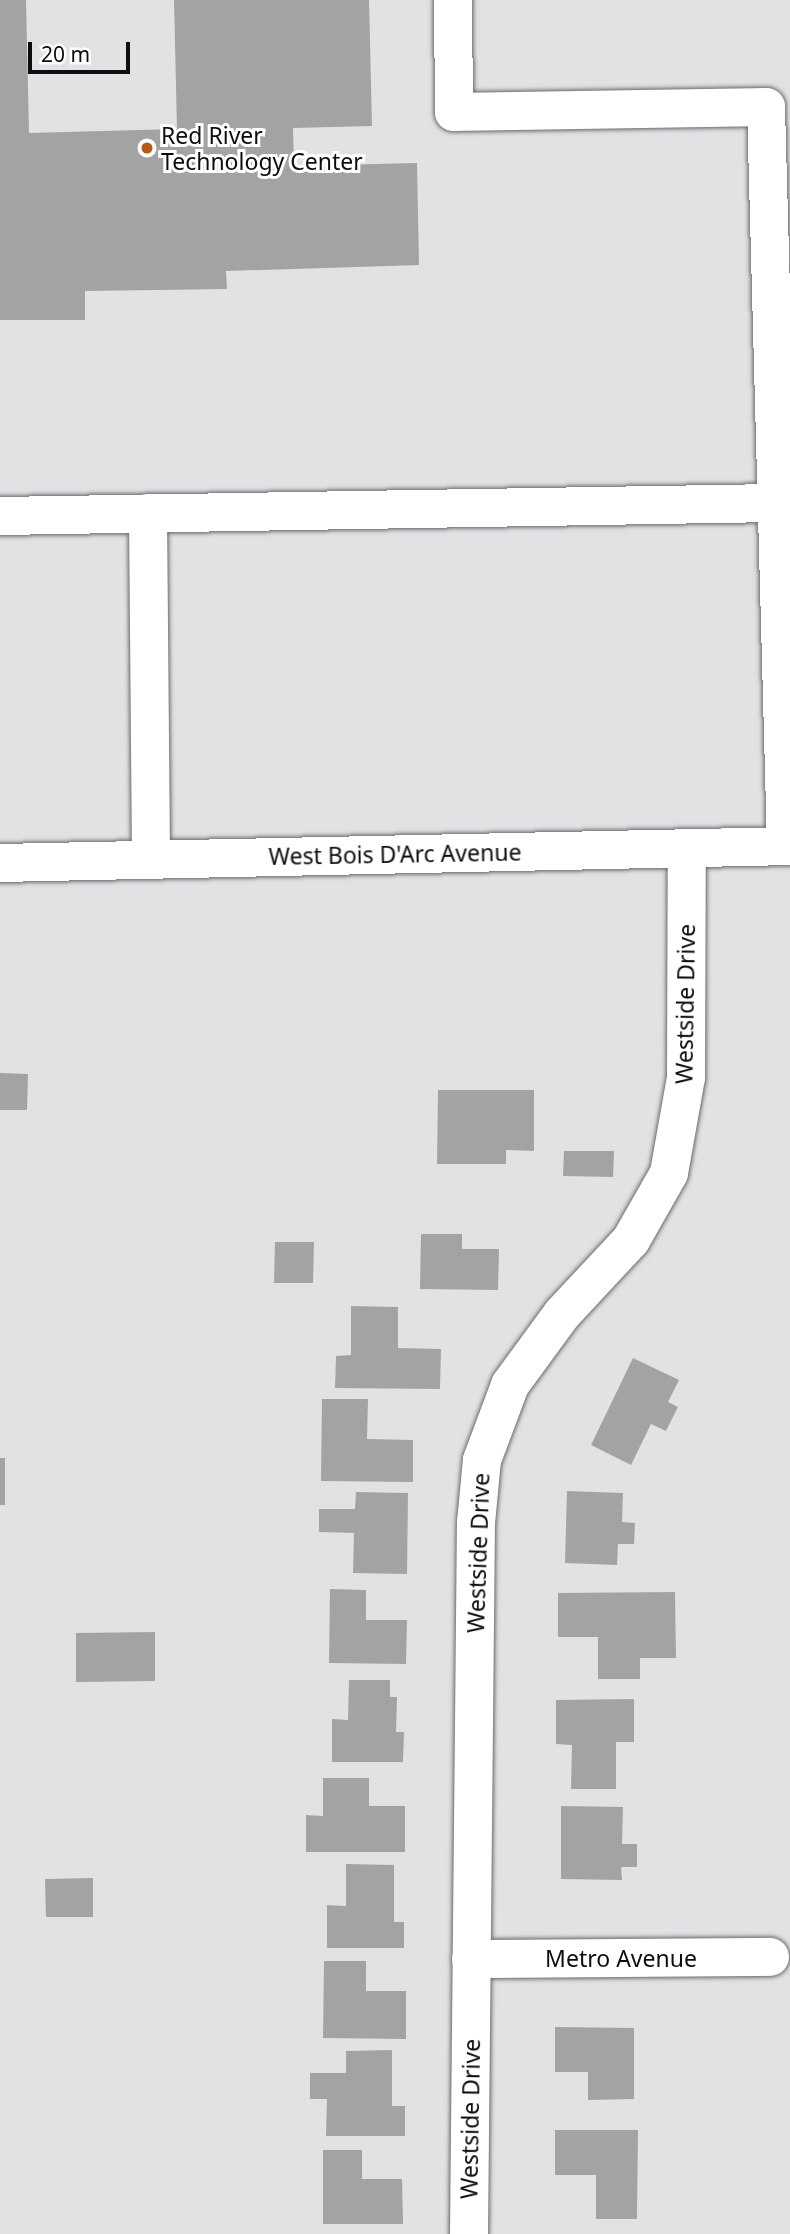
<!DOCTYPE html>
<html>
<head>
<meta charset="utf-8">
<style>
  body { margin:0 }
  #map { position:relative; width:790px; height:2234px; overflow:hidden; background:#e0e2e4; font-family:"Noto Sans",sans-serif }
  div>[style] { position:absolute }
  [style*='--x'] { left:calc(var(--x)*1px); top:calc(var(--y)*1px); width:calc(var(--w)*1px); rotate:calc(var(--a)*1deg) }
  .building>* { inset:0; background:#a2a3a5 }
  .roads { filter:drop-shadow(0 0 2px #6a6b6d) drop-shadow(0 0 2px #6a6b6d) }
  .minor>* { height:38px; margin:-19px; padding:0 19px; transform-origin:19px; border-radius:19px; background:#fff }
  .dots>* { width:19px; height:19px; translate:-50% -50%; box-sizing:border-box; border:4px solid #fff; border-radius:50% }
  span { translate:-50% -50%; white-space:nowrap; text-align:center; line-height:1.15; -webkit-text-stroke:6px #fff; paint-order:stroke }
  .poi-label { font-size:23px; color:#0d0d0e }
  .left { translate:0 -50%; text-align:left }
  .street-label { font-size:23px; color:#0d0d0e }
  .scale { position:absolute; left:28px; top:42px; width:102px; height:32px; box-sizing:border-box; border:4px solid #0d0d0e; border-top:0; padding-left:9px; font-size:21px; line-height:24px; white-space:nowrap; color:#0d0d0e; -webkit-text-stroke:5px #fff; paint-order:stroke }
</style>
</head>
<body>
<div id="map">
  <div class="building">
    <div style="clip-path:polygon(0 0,26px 0,29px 133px,177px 129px,174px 0,369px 0,372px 126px,293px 128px,294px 166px,417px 163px,419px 265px,226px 271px,227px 289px,85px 291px,85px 320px,0 320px)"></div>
    <div style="clip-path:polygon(0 1073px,28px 1074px,27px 1110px,0 1110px)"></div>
    <div style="clip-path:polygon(438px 1090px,534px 1090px,534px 1151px,506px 1150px,506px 1164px,437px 1164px)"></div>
    <div style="clip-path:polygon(564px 1151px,614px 1151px,613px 1177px,563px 1176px)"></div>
    <div style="clip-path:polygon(421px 1234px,462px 1234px,462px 1249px,499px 1249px,498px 1290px,420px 1289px)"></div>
    <div style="clip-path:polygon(275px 1242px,314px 1242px,313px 1283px,274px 1283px)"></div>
    <div style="clip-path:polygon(351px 1306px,398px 1307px,398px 1348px,441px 1349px,440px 1389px,335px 1388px,336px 1356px,351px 1355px)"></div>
    <div style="clip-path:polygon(633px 1358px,679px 1380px,668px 1402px,678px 1407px,666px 1431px,651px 1424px,631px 1465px,591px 1445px)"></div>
    <div style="clip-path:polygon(322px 1399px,368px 1399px,367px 1439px,413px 1440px,413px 1482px,321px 1481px)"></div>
    <div style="clip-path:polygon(0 1458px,5px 1458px,5px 1505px,0 1505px)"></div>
    <div style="clip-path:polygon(567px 1491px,623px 1493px,622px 1522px,635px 1523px,634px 1544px,618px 1544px,617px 1565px,565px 1563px)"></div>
    <div style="clip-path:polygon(356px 1492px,408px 1493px,407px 1574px,353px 1573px,354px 1533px,319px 1532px,319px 1509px,355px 1509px)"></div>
    <div style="clip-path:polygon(330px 1589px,366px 1590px,366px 1620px,407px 1620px,406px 1664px,329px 1663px)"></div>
    <div style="clip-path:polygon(675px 1592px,676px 1658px,640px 1658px,640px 1679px,598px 1679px,598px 1637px,558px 1637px,558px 1593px)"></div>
    <div style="clip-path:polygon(155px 1632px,155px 1681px,76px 1682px,76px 1633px)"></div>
    <div style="clip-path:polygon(349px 1680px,390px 1680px,390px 1697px,397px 1697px,396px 1732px,404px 1732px,403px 1762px,332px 1762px,332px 1719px,348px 1720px)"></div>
    <div style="clip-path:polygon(634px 1699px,634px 1742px,616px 1742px,616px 1789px,571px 1789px,572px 1745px,556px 1744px,556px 1700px)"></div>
    <div style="clip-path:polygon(323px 1778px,369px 1778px,369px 1806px,405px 1806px,405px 1852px,306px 1852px,306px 1815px,323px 1816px)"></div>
    <div style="clip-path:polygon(561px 1806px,623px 1807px,622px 1844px,637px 1844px,637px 1867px,621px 1867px,622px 1880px,561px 1879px)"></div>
    <div style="clip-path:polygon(346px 1864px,394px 1865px,394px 1922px,404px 1922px,404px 1948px,327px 1948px,327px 1905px,346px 1906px)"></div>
    <div style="clip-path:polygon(93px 1878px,93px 1917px,46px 1917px,45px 1879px)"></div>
    <div style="clip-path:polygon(324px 1961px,366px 1961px,366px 1991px,406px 1991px,406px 2039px,323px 2038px)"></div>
    <div style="clip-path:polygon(555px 2027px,634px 2028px,634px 2099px,588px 2100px,588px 2072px,555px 2072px)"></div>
    <div style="clip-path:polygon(392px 2050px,392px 2106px,405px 2106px,405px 2136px,326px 2136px,327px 2099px,310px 2099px,310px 2073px,346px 2073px,346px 2051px)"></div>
    <div style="clip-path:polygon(555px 2130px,638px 2130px,637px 2219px,596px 2219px,596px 2175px,555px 2175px)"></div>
    <div style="clip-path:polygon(323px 2150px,362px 2150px,362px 2179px,402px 2179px,403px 2224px,323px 2224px)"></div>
  </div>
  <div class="roads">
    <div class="minor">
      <div style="--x:453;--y:0;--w:112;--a:89.5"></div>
      <div style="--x:454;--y:112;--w:312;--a:-0.9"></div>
      <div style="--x:766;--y:107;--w:739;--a:88.45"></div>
      <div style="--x:148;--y:513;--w:347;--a:89.5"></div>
      <div style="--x:0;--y:516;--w:777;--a:-0.96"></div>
      <div style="--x:0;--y:863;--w:790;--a:-1.23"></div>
      <div style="--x:471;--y:1959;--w:299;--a:-0.4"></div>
      <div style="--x:469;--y:2234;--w:711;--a:-89.44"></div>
      <div style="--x:476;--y:1523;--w:63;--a:-84.6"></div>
      <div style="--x:482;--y:1460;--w:80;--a:-69.5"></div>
      <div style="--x:510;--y:1385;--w:88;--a:-53.8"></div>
      <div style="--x:562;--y:1314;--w:101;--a:-47"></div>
      <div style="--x:631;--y:1240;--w:77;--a:-60.4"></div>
      <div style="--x:669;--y:1173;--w:97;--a:-79.9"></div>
      <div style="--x:686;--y:1078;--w:230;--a:-89.8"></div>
    </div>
  </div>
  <div class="dots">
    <div style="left:147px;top:148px;background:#b95819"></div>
  </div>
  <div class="poi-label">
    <span class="left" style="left:161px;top:148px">Red River<br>Technology Center</span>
  </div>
  <div class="street-label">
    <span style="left:395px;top:854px;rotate:-1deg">West Bois D'Arc Avenue</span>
    <span style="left:685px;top:1004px;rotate:-89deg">Westside Drive</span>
    <span style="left:478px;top:1553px;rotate:-88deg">Westside Drive</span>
    <span style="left:621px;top:1958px">Metro Avenue</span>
    <span style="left:470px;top:2119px;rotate:-89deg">Westside Drive</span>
  </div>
  <div class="scale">20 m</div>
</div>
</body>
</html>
